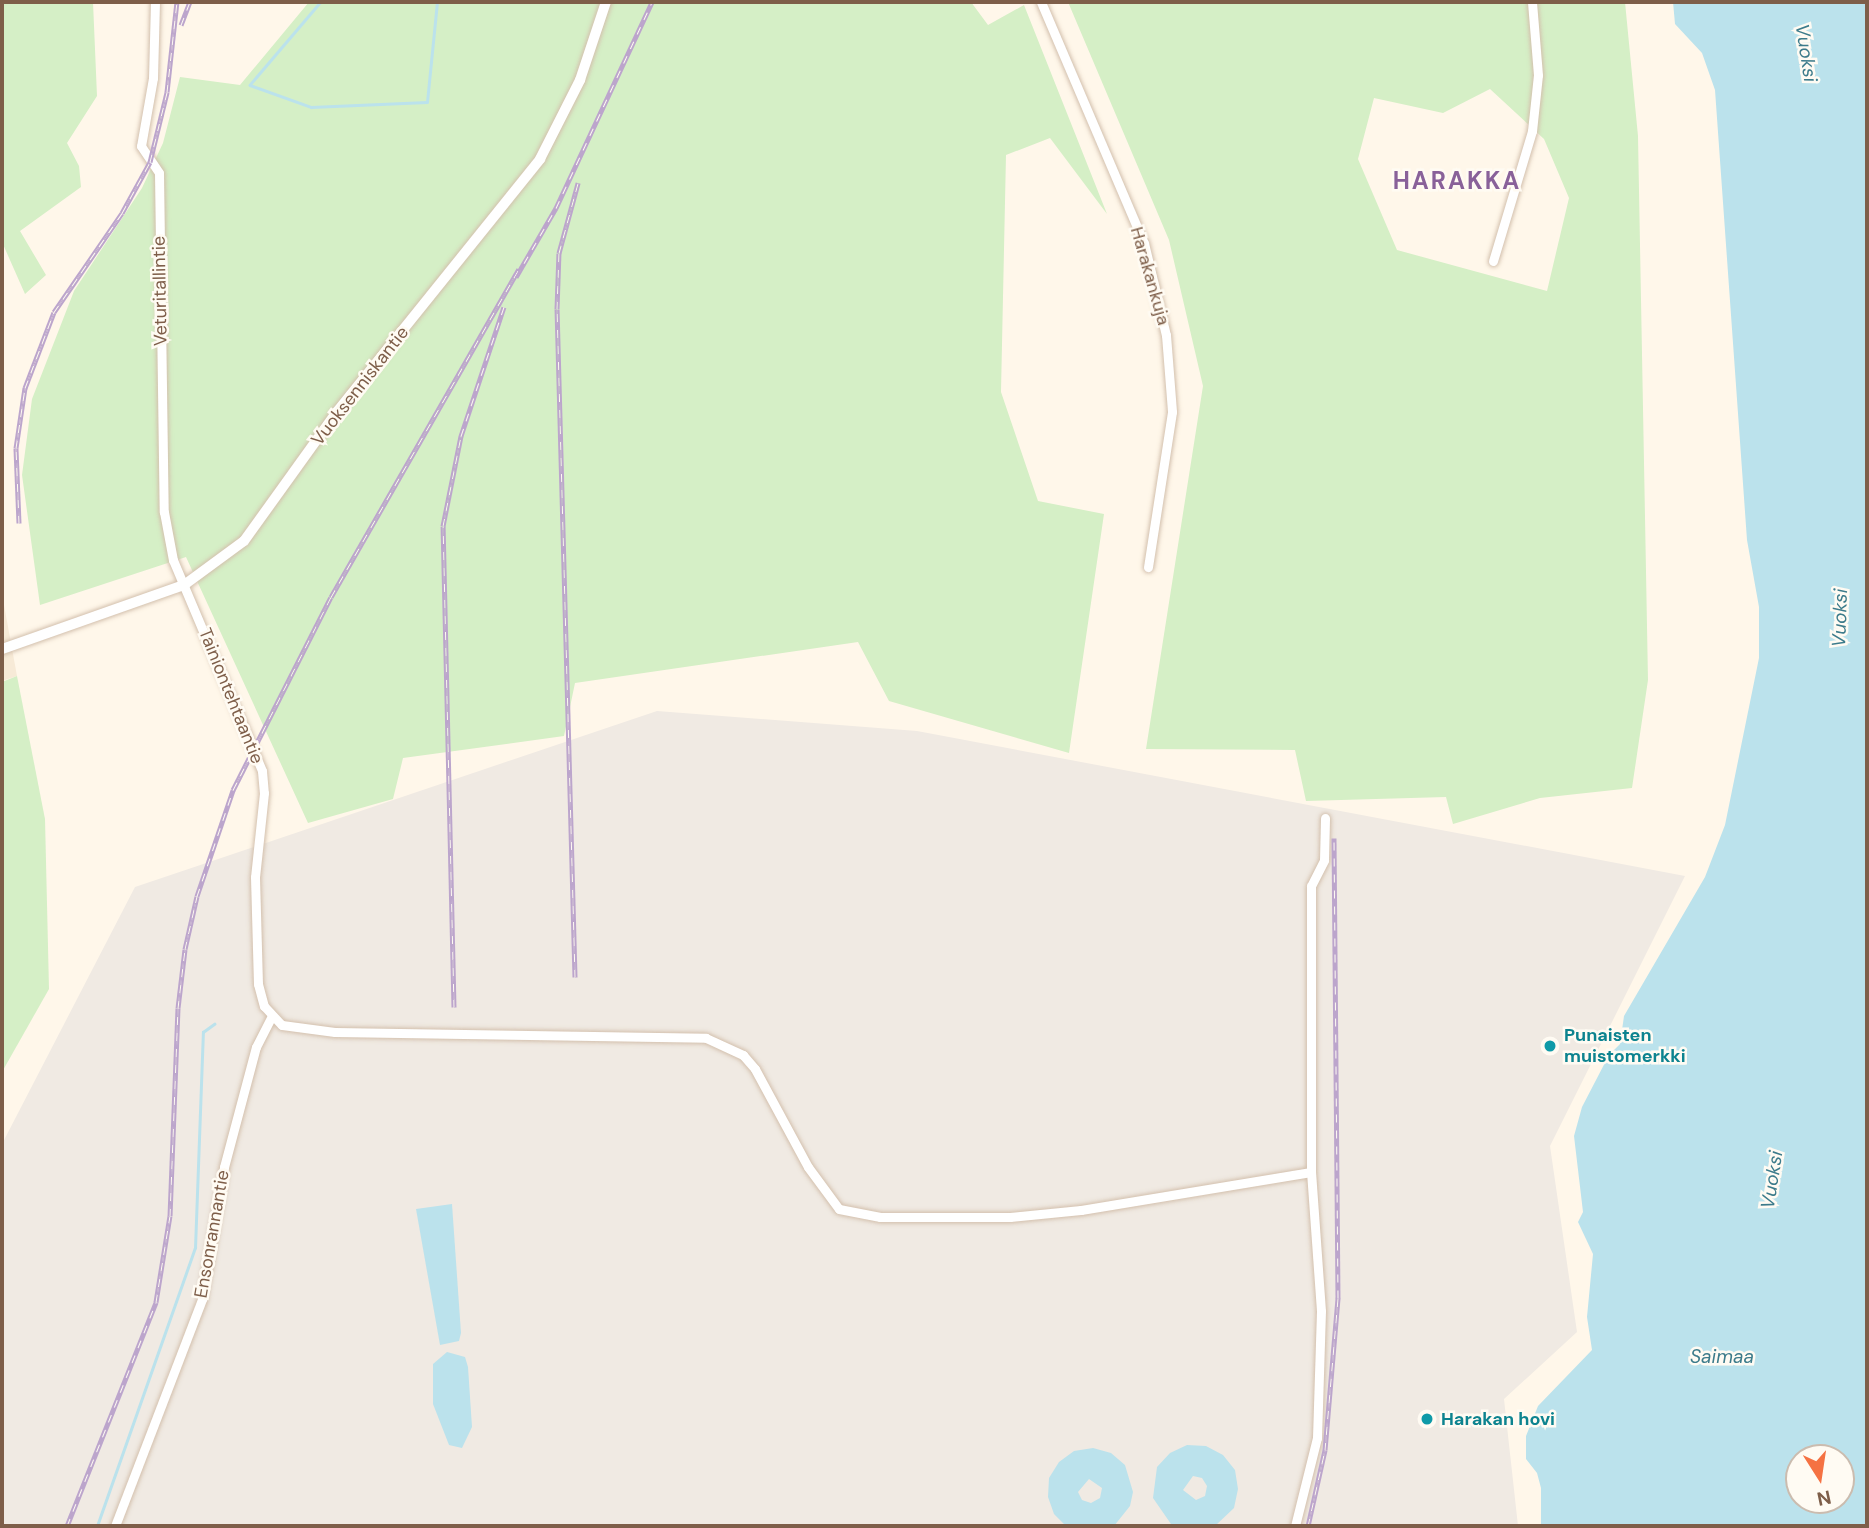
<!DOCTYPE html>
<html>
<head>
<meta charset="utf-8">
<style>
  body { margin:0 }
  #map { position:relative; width:1869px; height:1528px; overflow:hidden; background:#fff7ea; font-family:"DM Sans",sans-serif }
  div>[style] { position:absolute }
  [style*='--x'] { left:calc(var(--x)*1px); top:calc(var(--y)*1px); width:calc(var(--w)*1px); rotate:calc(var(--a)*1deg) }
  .residential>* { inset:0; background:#f7ead7 }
  .industrial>* { inset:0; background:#f0eae3 }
  .green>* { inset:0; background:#d5efc6 }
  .water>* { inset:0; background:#bbe2ec }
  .stream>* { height:2.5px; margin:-1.25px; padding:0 1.25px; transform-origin:1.25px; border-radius:1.25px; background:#bbe2ec }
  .roads { filter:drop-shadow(0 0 2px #d3c0ad) drop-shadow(0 0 2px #d3c0ad) }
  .minor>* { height:9px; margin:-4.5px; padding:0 4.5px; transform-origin:4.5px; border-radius:4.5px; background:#fff }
  .tertiary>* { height:10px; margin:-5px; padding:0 5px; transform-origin:5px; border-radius:5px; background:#fff }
  .rail>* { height:5px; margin-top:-2.5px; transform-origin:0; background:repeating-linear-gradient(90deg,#fffbf3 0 8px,#bca5cc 0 16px); box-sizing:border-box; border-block:2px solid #bca5cc }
  .dots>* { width:19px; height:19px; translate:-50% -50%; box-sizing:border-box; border:4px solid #fffbf3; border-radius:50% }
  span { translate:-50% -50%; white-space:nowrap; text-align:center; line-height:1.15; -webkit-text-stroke:5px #fffbf3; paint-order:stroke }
  .street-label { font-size:18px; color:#7e5e49 }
  .culture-label { font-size:18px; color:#0d838f; font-weight:700 }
  .left { translate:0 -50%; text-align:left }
  .water-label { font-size:19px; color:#3c7b8b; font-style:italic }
  .district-label { font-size:24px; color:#896199; font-weight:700; letter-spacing:2px }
  .frame { position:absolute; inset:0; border:4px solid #7e5e49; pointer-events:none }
  .north { position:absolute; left:1785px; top:1444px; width:70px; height:70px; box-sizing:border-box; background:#fffbf3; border:2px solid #cbbcaf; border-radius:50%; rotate:168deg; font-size:19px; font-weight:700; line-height:28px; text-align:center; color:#7e5e49 }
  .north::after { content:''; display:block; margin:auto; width:24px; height:32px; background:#f57243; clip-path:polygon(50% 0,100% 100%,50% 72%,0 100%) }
</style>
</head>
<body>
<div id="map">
  <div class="residential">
    <div style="clip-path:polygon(2px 594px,17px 676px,2px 681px)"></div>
  </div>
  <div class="industrial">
    <div style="clip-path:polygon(657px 711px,917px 731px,1685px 876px,1550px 1146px,1577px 1332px,1504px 1399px,1518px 1526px,2px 1526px,2px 1144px,135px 887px)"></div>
  </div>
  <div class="green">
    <div style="clip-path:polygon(2px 2px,93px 2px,97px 96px,67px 143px,79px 166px,81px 187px,20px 231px,46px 275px,25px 294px,2px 242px)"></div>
    <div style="clip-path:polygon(309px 2px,971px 2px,988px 25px,1024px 5px,1107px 214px,1050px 138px,1006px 155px,1001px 392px,1038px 501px,1104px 514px,1069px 753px,889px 701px,858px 642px,575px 683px,564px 736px,403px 758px,393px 799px,308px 823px,186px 557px,40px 605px,22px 475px,32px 399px,74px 291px,142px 188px,163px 143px,180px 77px,240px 85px)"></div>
    <div style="clip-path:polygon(evenodd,1068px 2px,1625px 2px,1638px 136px,1648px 680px,1632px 788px,1540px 798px,1453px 824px,1446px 797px,1306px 801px,1295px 750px,1146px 749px,1203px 386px,1169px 240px,1068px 2px,1490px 89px,1544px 139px,1569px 198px,1547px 291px,1397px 250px,1358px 159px,1374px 98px,1443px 113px,1490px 89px)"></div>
    <div style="clip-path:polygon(17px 676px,45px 819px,49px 989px,2px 1072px,2px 682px)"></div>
  </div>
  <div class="water">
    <div style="clip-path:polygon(evenodd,1673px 2px,1867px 2px,1867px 1526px,1541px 1526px,1541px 1488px,1537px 1473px,1526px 1459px,1526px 1436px,1538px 1406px,1592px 1350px,1587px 1317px,1593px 1254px,1578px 1222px,1583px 1212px,1574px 1136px,1582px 1107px,1609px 1055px,1620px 1044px,1624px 1016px,1705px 877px,1725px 825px,1759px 658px,1759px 607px,1747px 540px,1715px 90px,1702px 53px,1675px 24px,1673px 2px,1841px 1458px,1841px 1500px,1799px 1500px,1799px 1458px,1841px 1458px)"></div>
    <div style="clip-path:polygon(452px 1204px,461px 1333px,459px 1341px,440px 1345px,416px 1209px)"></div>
    <div style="clip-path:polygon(447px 1352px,465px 1357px,468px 1367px,472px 1427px,462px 1448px,449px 1445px,433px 1404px,433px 1364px)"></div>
    <div style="clip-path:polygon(evenodd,1187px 1445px,1206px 1446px,1223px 1455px,1235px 1470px,1238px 1489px,1234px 1508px,1215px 1526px,1171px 1524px,1153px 1498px,1157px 1467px,1170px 1453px,1187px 1445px,1193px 1476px,1202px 1478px,1207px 1486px,1205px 1496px,1196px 1500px,1183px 1490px,1193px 1476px)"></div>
    <div style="clip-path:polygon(evenodd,1093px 1448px,1111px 1453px,1125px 1465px,1133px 1492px,1130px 1506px,1114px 1526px,1066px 1526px,1054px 1514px,1048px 1497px,1049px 1478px,1059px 1462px,1074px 1451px,1093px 1448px,1089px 1479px,1102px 1488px,1100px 1498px,1091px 1503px,1082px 1500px,1078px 1492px,1089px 1479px)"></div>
  </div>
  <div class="stream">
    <div style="--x:321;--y:2;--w:109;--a:130.5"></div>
    <div style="--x:250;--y:85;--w:65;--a:19.8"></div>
    <div style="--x:311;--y:107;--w:116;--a:-2.5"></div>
    <div style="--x:427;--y:102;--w:100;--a:-84.3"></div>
    <div style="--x:97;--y:1526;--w:295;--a:-70.6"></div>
    <div style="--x:195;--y:1248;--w:216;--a:-87.9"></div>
    <div style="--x:203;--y:1032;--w:14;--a:-36"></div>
  </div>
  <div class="roads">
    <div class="minor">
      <div style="--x:155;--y:2;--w:76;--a:91.5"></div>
      <div style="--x:153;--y:78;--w:69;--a:100"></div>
      <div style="--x:141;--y:146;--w:32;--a:56"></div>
      <div style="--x:159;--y:173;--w:339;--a:89.2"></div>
      <div style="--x:164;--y:512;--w:49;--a:79.4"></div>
      <div style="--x:173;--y:560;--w:229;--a:67.1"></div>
      <div style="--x:262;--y:771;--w:22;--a:85"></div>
      <div style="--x:264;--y:793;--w:84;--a:96.1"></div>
      <div style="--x:255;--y:877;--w:107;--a:88.4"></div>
      <div style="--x:258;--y:984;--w:23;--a:75"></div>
      <div style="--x:264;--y:1006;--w:26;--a:47"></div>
      <div style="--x:282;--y:1025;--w:53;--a:7.5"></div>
      <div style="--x:335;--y:1032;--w:371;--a:0.9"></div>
      <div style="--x:706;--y:1038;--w:41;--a:24.7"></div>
      <div style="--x:743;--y:1055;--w:18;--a:49"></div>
      <div style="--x:755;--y:1069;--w:111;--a:61.6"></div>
      <div style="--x:808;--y:1167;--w:52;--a:53.6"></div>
      <div style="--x:839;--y:1209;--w:42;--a:11"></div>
      <div style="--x:880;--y:1217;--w:130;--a:0"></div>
      <div style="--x:1010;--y:1217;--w:71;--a:-5.6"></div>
      <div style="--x:1081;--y:1210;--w:233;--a:-9.4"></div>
      <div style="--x:1311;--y:1172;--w:286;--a:-90"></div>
      <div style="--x:1311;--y:886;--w:29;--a:-63"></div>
      <div style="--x:1324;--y:860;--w:42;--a:-88.6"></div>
      <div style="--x:1041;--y:2;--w:262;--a:66.9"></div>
      <div style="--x:1144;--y:243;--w:95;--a:76.6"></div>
      <div style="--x:1166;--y:335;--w:77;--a:85.5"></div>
      <div style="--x:1172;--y:412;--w:157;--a:98.8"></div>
      <div style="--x:1493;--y:261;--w:136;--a:-73.3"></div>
      <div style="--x:1532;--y:131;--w:56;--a:-83.9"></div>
      <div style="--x:1538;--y:75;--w:73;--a:-94.7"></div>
      <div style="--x:115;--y:1526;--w:243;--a:-69"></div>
      <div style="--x:202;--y:1299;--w:134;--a:-80.5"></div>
      <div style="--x:224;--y:1167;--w:124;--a:-75.1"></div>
      <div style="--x:256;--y:1047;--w:34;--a:-63"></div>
      <div style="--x:1295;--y:1526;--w:91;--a:-76"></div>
      <div style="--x:1317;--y:1438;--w:127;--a:-88.2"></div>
      <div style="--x:1321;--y:1311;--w:139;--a:-94.1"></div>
    </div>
    <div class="tertiary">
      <div style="--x:2;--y:649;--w:193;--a:-19.4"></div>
      <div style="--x:184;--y:585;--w:74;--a:-36.3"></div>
      <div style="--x:244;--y:541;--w:158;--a:-54.3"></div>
      <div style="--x:336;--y:413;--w:326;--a:-51.2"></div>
      <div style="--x:540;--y:159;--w:89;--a:-63.1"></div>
      <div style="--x:580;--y:80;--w:82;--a:-71.6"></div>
    </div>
  </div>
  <div class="rail">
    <div style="--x:181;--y:25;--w:25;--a:-69"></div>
    <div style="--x:516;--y:277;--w:80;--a:-59.9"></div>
    <div style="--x:556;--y:208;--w:227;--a:-65"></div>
    <div style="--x:19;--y:523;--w:75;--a:-92.3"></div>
    <div style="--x:16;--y:448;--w:61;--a:-81.5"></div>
    <div style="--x:25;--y:388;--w:81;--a:-69.1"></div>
    <div style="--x:54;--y:312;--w:120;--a:-55.5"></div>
    <div style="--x:122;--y:213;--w:58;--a:-61.2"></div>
    <div style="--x:150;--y:162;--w:72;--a:-76.3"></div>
    <div style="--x:167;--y:92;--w:91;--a:-83.7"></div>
    <div style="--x:575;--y:977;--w:668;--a:-91.54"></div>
    <div style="--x:557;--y:309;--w:56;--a:-88"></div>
    <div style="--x:559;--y:253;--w:73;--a:-74.8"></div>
    <div style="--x:454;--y:1007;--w:481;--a:-91.3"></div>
    <div style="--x:443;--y:526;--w:92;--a:-78.7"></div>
    <div style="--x:461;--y:436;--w:136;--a:-71.6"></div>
    <div style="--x:67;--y:1526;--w:241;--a:-68.3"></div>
    <div style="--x:156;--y:1302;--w:87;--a:-80.8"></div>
    <div style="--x:170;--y:1216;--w:208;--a:-87.8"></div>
    <div style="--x:178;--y:1008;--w:59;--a:-83.2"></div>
    <div style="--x:185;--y:949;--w:54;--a:-77.2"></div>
    <div style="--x:197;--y:896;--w:112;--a:-71.2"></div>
    <div style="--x:233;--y:790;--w:216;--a:-63.1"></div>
    <div style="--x:331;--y:597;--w:378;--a:-60.2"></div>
    <div style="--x:1308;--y:1526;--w:78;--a:-77.4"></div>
    <div style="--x:1325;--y:1450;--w:153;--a:-85.1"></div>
    <div style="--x:1338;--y:1298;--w:460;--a:-90.5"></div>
  </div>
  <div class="dots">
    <div style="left:1550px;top:1046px;background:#0f9aa8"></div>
    <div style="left:1427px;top:1419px;background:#0f9aa8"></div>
  </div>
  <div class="street-label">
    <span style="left:1150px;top:276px;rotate:74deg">Harakankuja</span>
    <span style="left:160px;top:291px;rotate:-91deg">Veturitallintie</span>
    <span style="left:360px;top:386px;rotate:-52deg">Vuoksenniskantie</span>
    <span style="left:231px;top:696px;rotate:68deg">Tainiontehtaantie</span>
    <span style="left:212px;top:1234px;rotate:-80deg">Ensonrannantie</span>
  </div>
  <div class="culture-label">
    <span class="left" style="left:1564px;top:1046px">Punaisten<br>muistomerkki</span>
    <span class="left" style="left:1441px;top:1419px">Harakan hovi</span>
  </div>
  <div class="water-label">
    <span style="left:1806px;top:53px;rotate:81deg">Vuoksi</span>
    <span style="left:1840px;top:618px;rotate:-88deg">Vuoksi</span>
    <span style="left:1772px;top:1180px;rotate:-81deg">Vuoksi</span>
    <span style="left:1722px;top:1357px">Saimaa</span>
  </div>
  <div class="district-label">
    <span style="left:1457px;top:181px">HARAKKA</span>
  </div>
  <div class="frame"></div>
  <div class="north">N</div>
</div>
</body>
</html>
